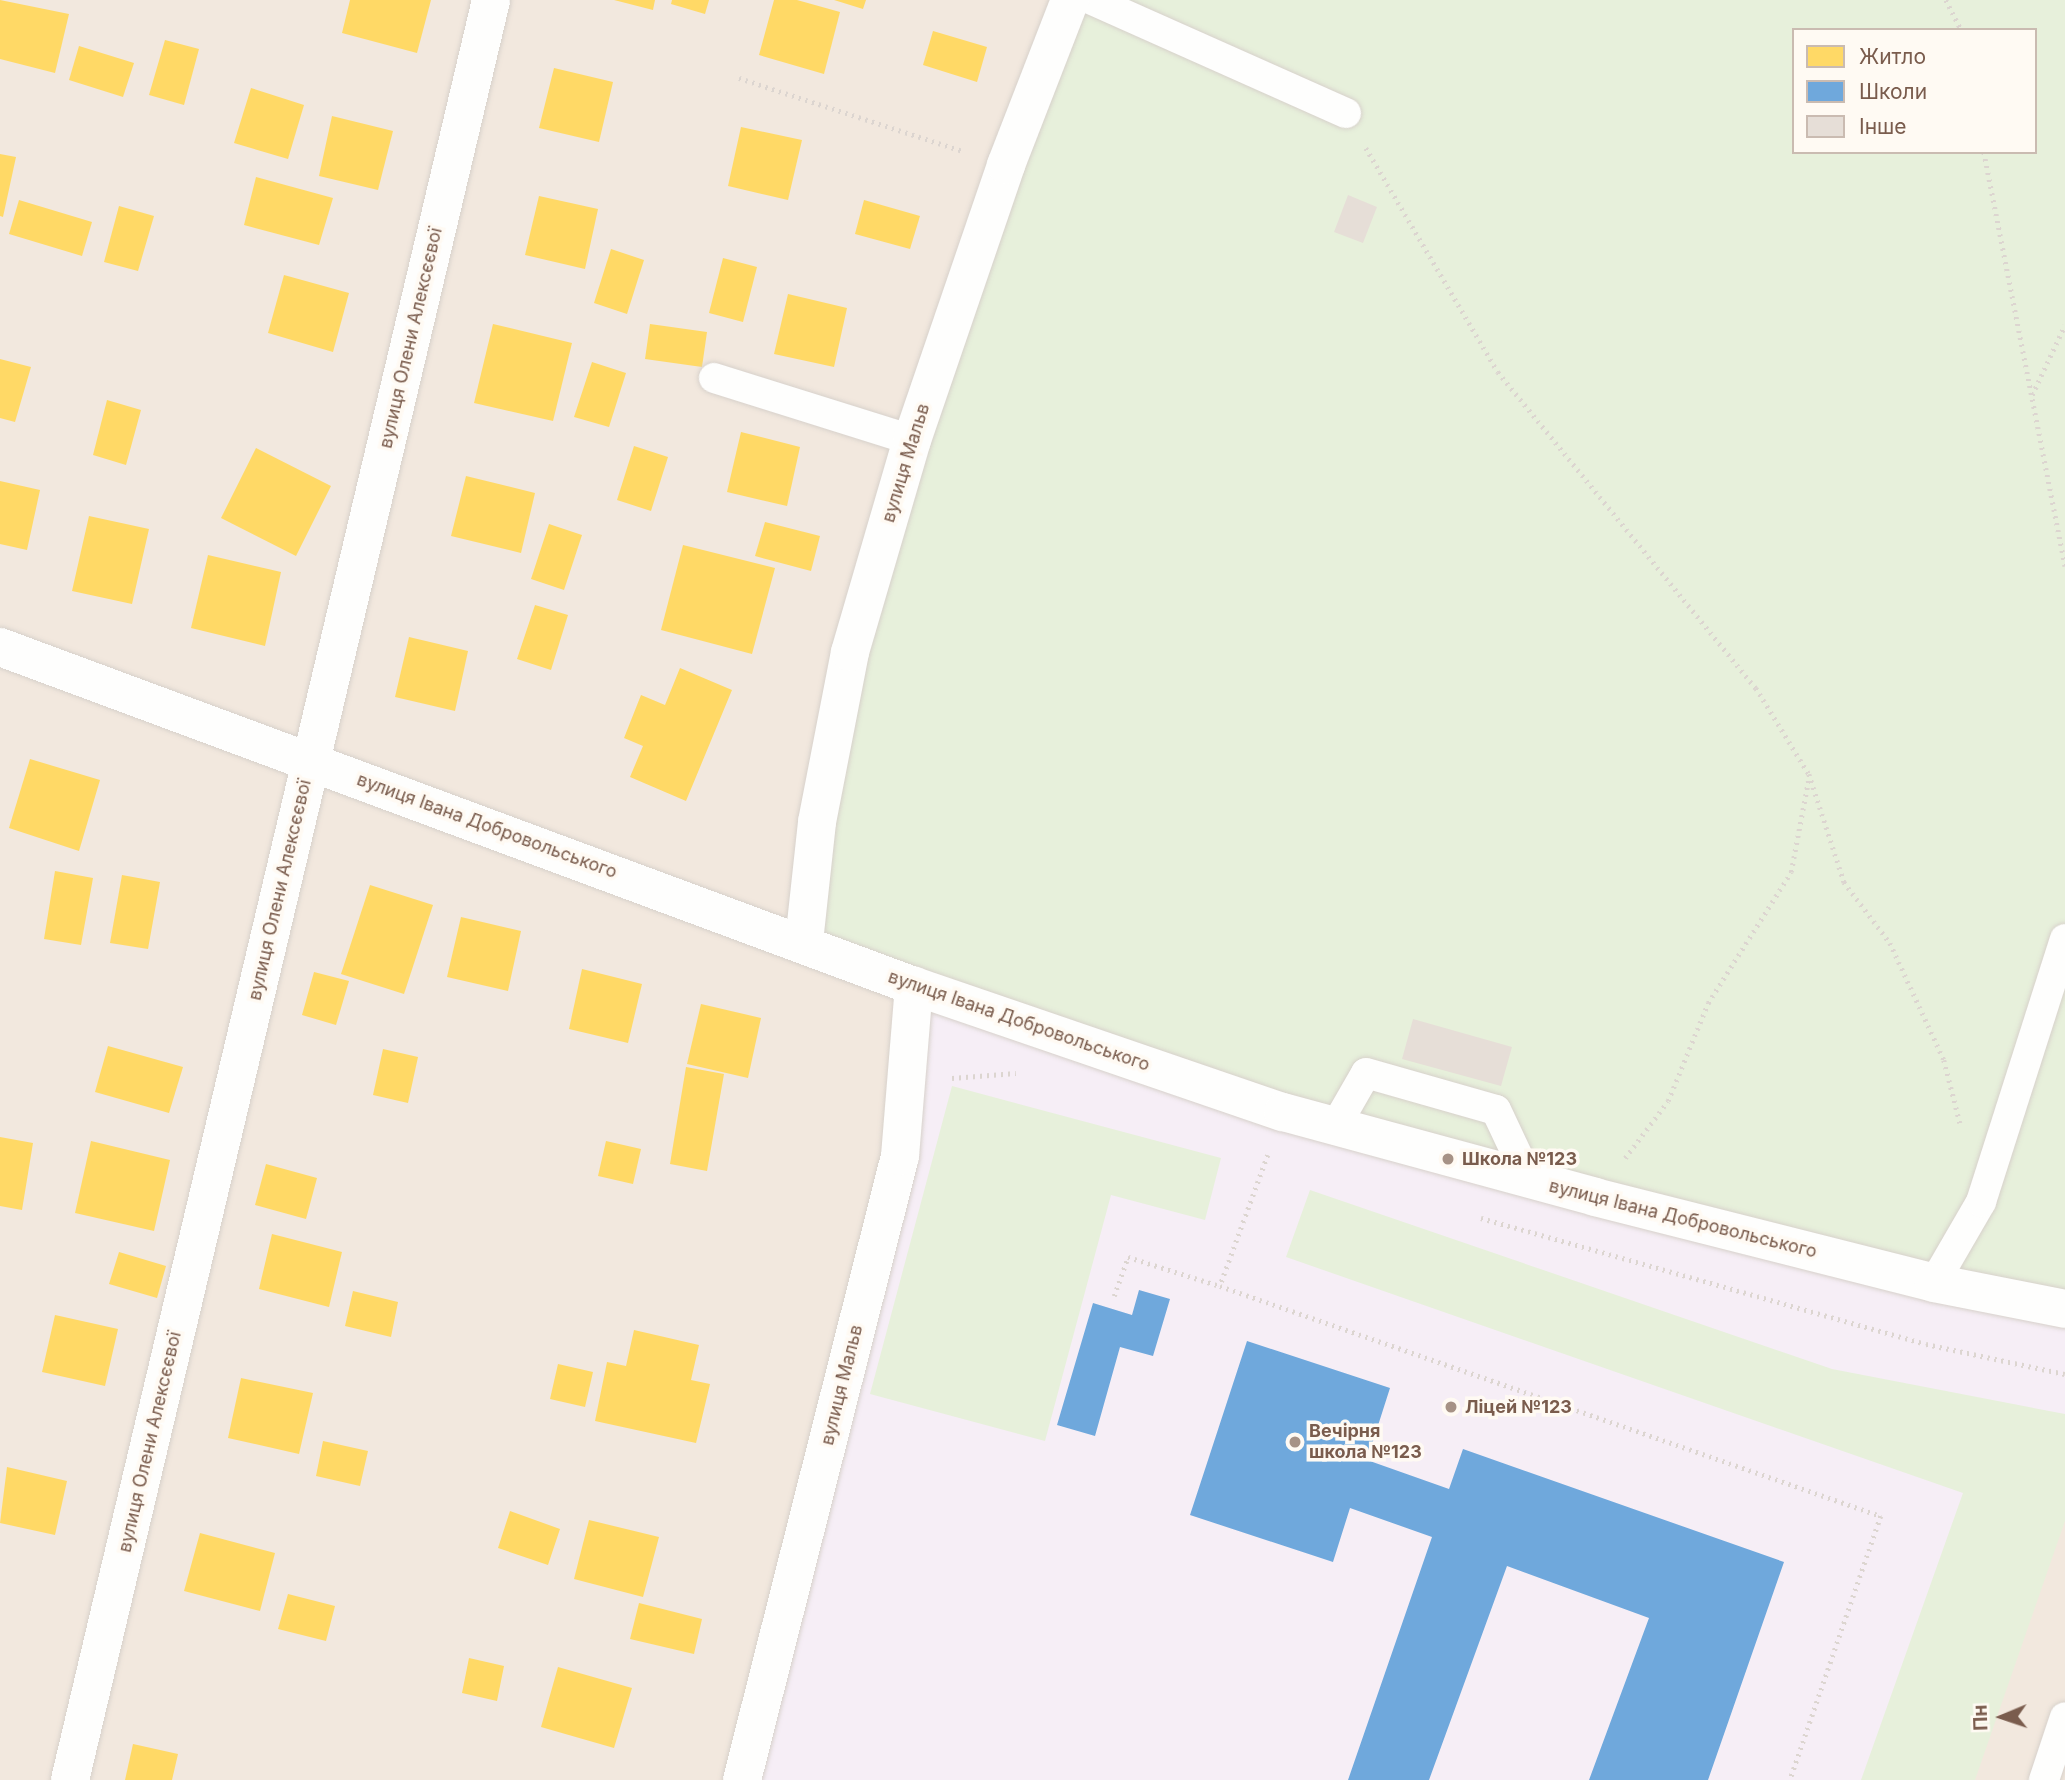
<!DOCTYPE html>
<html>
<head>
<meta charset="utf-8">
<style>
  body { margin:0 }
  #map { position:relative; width:2065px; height:1780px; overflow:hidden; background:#f9f5f0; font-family:Inter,sans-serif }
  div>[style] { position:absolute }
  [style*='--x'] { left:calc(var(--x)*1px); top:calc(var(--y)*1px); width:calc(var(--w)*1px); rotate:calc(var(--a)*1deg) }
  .residential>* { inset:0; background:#f2e8de }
  .education>* { inset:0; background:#f6eef6 }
  .green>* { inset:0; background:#e7f0db }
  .homes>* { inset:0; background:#ffd966 }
  .schools>* { inset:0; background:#6fa8dc }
  .building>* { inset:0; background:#e6ded7 }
  .path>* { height:4.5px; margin-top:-2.25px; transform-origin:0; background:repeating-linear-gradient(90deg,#dcd5d0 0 2px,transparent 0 7px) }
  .roads { filter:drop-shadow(0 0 2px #d7d1cb) drop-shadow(0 0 2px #d7d1cb) }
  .lane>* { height:30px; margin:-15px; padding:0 15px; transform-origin:15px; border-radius:15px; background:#fefefd }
  .street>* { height:38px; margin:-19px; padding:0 19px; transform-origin:19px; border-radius:19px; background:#fefefd }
  .secondary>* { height:38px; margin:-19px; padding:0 19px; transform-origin:19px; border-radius:19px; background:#fefefd }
  .dots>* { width:19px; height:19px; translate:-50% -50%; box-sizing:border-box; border:4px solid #fffaf3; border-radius:50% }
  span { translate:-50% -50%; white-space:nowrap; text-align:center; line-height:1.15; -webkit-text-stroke:7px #fffaf3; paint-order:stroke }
  .street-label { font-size:18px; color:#7a5c4d }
  .poi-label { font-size:18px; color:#7a5c4d; font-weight:700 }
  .left { translate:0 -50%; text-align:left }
  .legend { position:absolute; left:1792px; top:28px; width:245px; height:126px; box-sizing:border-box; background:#fffaf3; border:2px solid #cabbb1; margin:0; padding:9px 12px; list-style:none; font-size:21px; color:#7a5c4d }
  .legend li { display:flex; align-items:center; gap:14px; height:35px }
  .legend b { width:35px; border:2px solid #cabbb1 }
  .north { position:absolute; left:1967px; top:1682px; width:70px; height:70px; -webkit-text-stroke:5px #fffaf3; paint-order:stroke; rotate:268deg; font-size:19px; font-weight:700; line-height:28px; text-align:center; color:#7a5c4d }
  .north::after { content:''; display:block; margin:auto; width:24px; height:32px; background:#7a5c4d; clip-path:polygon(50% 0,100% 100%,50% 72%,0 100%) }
</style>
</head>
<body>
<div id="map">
  <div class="residential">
    <div style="clip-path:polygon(0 0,1070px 0,914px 986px,912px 1041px,742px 1780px,0 1780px)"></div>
    <div style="clip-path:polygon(2065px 1504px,2065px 1780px,1966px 1780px)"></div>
  </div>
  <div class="education">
    <div style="clip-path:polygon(914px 986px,2065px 1309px,2065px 1504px,1966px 1780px,742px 1780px,900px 1156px)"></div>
  </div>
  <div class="green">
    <div style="clip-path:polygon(evenodd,1070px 0,2065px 0,2065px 1309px,1529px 1180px,804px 942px,830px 746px,1070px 0,1794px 30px,2035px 30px,2035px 152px,1794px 152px,1794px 30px)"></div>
    <div style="clip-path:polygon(952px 1086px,1221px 1158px,1205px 1220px,1111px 1195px,1045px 1441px,870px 1394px)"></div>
    <div style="clip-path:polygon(1310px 1190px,1832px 1369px,2065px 1414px,2065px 1521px,1975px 1780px,1861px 1780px,1963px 1493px,1286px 1257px)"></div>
  </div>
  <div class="homes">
    <div style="clip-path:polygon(0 0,69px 14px,55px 73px,0 59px)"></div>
    <div style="clip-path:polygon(350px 0,431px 0,417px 53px,342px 33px)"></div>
    <div style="clip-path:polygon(614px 0,655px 0,653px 10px)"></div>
    <div style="clip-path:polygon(672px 0,709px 0,705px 14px,671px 4px)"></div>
    <div style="clip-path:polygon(774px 0,797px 0,840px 12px,824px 74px,759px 55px)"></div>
    <div style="clip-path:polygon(834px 0,866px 0,863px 9px)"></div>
    <div style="clip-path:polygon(933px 31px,987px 47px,977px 82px,923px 65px)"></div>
    <div style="clip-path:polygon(165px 40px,199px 49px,184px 105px,149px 95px)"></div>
    <div style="clip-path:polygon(79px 46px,134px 63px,123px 97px,69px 80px)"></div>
    <div style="clip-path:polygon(554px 68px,613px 82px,599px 142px,539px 128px)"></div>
    <div style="clip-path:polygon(251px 88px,304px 105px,288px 159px,234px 143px)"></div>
    <div style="clip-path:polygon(332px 116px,393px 131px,378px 190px,319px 176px)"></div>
    <div style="clip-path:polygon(741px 127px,802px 140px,788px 200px,728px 186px)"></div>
    <div style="clip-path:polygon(0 154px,16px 157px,3px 217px,0 216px)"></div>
    <div style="clip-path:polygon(256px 177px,333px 198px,319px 245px,244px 225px)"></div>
    <div style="clip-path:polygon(539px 196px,598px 209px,585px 269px,525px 255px)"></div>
    <div style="clip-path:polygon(19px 200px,92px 222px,82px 256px,9px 234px)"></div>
    <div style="clip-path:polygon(864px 200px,920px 216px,910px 249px,855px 234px)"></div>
    <div style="clip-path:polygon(119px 206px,154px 216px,138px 271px,104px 262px)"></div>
    <div style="clip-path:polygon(611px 249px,644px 260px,627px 314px,594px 303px)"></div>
    <div style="clip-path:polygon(723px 258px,757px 267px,743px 322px,709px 313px)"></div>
    <div style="clip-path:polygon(284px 275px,349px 293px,333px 352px,268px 333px)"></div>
    <div style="clip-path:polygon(788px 294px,847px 308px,834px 367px,774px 354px)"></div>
    <div style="clip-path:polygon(493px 324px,572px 343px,553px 421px,474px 403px)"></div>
    <div style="clip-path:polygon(650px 324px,707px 332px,702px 367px,645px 359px)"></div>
    <div style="clip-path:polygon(0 359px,31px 367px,15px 422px,0 418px)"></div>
    <div style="clip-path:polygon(592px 362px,626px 373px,609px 427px,574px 417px)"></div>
    <div style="clip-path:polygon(107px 400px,141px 410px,126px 465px,93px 455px)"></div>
    <div style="clip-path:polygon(741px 432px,800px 447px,787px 506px,727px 492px)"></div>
    <div style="clip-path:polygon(634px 446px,668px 457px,651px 511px,617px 500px)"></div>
    <div style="clip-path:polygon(256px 448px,331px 486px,296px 556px,221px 518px)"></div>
    <div style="clip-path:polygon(466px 476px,535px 493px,521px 553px,451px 536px)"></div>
    <div style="clip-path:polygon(0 481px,40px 490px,27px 550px,0 544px)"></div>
    <div style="clip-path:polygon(89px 516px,149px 529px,132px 604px,72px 591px)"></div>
    <div style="clip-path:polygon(765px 522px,820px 536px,811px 571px,755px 556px)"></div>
    <div style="clip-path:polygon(549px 524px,582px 535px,564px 590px,531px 579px)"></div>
    <div style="clip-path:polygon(683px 545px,775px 568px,752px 654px,661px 630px)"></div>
    <div style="clip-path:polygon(208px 555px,281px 572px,265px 646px,191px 628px)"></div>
    <div style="clip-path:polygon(535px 605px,568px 615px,551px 670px,517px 659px)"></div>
    <div style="clip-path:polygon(409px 637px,468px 651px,455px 711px,395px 697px)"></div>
    <div style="clip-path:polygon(680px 668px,732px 690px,686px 801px,630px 777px,643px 746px,624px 738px,641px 695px,665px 705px)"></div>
    <div style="clip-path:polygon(30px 759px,100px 780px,79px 851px,9px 828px)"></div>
    <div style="clip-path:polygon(55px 871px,93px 878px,81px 945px,44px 939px)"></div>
    <div style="clip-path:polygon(122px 875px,160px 882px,148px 949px,110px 943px)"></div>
    <div style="clip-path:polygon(370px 885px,433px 905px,404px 994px,341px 974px)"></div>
    <div style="clip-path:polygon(461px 917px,521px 931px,508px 991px,447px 977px)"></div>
    <div style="clip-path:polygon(582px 969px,642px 984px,628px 1043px,569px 1029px)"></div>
    <div style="clip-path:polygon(314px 972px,349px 981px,336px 1025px,302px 1015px)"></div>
    <div style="clip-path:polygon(701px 1004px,761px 1018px,748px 1078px,687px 1064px)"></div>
    <div style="clip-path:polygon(108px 1046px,183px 1067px,169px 1113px,95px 1092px)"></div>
    <div style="clip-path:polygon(383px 1049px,418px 1057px,408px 1103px,373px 1095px)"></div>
    <div style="clip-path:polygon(686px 1067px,724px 1074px,707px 1171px,670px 1164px)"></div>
    <div style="clip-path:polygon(0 1137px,33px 1143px,22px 1210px,0 1206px)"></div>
    <div style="clip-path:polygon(91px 1141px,170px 1160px,154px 1231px,75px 1213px)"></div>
    <div style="clip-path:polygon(606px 1141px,641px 1149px,633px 1184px,598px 1176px)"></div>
    <div style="clip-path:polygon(266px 1164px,317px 1178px,306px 1219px,255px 1205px)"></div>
    <div style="clip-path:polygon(272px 1234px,342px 1252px,329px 1307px,259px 1289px)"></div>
    <div style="clip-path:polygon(119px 1252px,166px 1266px,157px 1298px,109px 1284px)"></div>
    <div style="clip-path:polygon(353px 1291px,398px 1302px,391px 1337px,345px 1326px)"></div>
    <div style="clip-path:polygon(55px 1315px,118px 1329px,105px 1386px,42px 1372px)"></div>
    <div style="clip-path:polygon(634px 1330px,699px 1345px,691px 1380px,710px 1384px,696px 1443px,595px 1421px,607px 1362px,626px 1366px)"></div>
    <div style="clip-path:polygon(558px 1364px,593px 1372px,585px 1407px,550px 1399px)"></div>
    <div style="clip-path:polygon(241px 1378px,313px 1393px,299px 1454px,228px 1438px)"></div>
    <div style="clip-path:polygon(323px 1441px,368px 1451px,360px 1486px,316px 1476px)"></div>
    <div style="clip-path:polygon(7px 1467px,67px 1481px,55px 1535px,0 1523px)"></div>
    <div style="clip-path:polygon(510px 1511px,560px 1529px,548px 1565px,498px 1548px)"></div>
    <div style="clip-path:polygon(589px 1520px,659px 1537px,643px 1597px,574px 1579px)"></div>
    <div style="clip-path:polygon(200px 1533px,275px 1553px,260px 1611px,184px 1591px)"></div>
    <div style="clip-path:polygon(288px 1594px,335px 1606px,326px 1641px,278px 1629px)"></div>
    <div style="clip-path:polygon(639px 1603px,702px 1619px,694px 1654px,630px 1639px)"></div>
    <div style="clip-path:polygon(469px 1658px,504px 1666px,497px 1701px,462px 1693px)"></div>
    <div style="clip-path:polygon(558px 1667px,632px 1688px,614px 1748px,541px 1727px)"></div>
    <div style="clip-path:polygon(133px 1744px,178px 1754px,172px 1780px,125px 1780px)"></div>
  </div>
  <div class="schools">
    <div style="clip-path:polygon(1139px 1290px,1170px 1299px,1153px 1356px,1120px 1347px,1095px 1436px,1057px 1425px,1093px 1303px,1132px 1315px)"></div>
    <div style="clip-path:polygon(1247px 1341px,1390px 1388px,1367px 1460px,1449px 1489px,1463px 1449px,1784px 1562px,1708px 1780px,1589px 1780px,1649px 1618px,1507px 1566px,1429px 1780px,1348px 1780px,1432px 1537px,1350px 1508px,1333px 1562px,1190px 1515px)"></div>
  </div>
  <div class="building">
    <div style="clip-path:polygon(1348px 195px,1377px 207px,1363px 243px,1334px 232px)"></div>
    <div style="clip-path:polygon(1413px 1019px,1512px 1047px,1501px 1086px,1402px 1059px)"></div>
  </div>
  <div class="path">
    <div style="--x:1946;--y:0;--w:34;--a:63"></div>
    <div style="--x:739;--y:78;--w:235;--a:18.1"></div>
    <div style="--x:1366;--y:148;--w:260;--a:59.5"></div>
    <div style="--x:1498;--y:372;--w:408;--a:50.8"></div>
    <div style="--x:1756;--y:688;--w:101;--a:58.4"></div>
    <div style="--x:1809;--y:774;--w:114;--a:72"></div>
    <div style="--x:1844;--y:882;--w:76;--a:53"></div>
    <div style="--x:1890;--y:943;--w:129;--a:65.2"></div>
    <div style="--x:1944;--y:1060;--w:65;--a:75.7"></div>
    <div style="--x:1984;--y:152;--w:422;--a:78.9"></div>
    <div style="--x:2032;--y:395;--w:77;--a:-64.8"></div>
    <div style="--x:952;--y:1078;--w:64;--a:-4.5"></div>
    <div style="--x:1268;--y:1155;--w:140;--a:110.1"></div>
    <div style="--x:1220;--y:1286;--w:700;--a:19.19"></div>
    <div style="--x:1881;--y:1516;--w:279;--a:109"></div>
    <div style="--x:1625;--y:1158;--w:71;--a:-53"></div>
    <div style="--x:1668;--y:1101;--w:106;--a:-67.8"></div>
    <div style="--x:1708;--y:1003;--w:155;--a:-57.6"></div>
    <div style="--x:1791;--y:872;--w:97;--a:-79.3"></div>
    <div style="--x:1481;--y:1218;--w:462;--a:15.8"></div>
    <div style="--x:1926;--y:1344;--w:142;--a:12.2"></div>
    <div style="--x:1114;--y:1296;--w:41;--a:-70.3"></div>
    <div style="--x:1128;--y:1257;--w:96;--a:17.5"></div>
  </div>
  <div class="roads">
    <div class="lane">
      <div style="--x:1092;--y:0;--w:278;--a:24"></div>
      <div style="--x:714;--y:378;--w:207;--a:17.4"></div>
      <div style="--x:1335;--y:1127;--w:62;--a:-60.1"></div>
      <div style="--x:1366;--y:1073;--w:135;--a:15.9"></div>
      <div style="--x:1496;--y:1110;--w:77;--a:64.8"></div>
      <div style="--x:1934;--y:1283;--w:94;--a:-59.9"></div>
      <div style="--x:1981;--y:1202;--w:276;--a:-72.3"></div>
      <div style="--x:2044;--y:1780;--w:66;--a:-71.6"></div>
    </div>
    <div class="street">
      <div style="--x:804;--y:942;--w:121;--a:-83.8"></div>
      <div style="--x:817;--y:822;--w:173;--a:-79"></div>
      <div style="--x:850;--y:652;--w:221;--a:-73.7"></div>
      <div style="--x:912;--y:440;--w:291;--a:-71.1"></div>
      <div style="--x:1006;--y:165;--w:177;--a:-68.8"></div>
      <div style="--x:70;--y:1780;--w:1829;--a:-76.69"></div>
      <div style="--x:742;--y:1780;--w:644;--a:-75.79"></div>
      <div style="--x:900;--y:1156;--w:171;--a:-85.3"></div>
    </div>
    <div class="secondary">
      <div style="--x:0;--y:647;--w:975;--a:20.35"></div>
      <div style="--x:914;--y:986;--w:390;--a:18.9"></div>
      <div style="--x:1283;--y:1112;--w:323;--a:15.2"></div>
      <div style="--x:1595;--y:1197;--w:350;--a:14.2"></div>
      <div style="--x:1934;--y:1283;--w:134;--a:11.2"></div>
    </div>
  </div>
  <div class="dots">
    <div style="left:1448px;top:1159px;background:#a69286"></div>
    <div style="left:1451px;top:1407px;background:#a69286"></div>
    <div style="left:1295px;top:1442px;background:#a69286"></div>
  </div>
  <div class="street-label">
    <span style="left:411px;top:338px;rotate:-77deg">вулиця Олени Алексєєвої</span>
    <span style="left:906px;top:463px;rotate:-73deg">вулиця Мальв</span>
    <span style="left:487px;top:826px;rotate:20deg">вулиця Івана Добровольського</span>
    <span style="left:280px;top:890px;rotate:-77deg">вулиця Олени Алексєєвої</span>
    <span style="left:1019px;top:1021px;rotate:19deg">вулиця Івана Добровольського</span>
    <span style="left:1683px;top:1219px;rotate:14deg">вулиця Івана Добровольського</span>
    <span style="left:842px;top:1385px;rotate:-76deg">вулиця Мальв</span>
    <span style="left:150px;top:1442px;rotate:-77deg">вулиця Олени Алексєєвої</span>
  </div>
  <div class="poi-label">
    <span class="left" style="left:1462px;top:1159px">Школа №123</span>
    <span class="left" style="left:1465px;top:1407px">Ліцей №123</span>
    <span class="left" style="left:1309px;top:1442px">Вечірня<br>школа №123</span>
  </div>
  <ul class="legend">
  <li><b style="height:19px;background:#ffd966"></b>Житло</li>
  <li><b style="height:19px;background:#6fa8dc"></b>Школи</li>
  <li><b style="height:19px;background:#e6ded7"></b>Інше</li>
  </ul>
  <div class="north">Пн</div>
</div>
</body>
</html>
